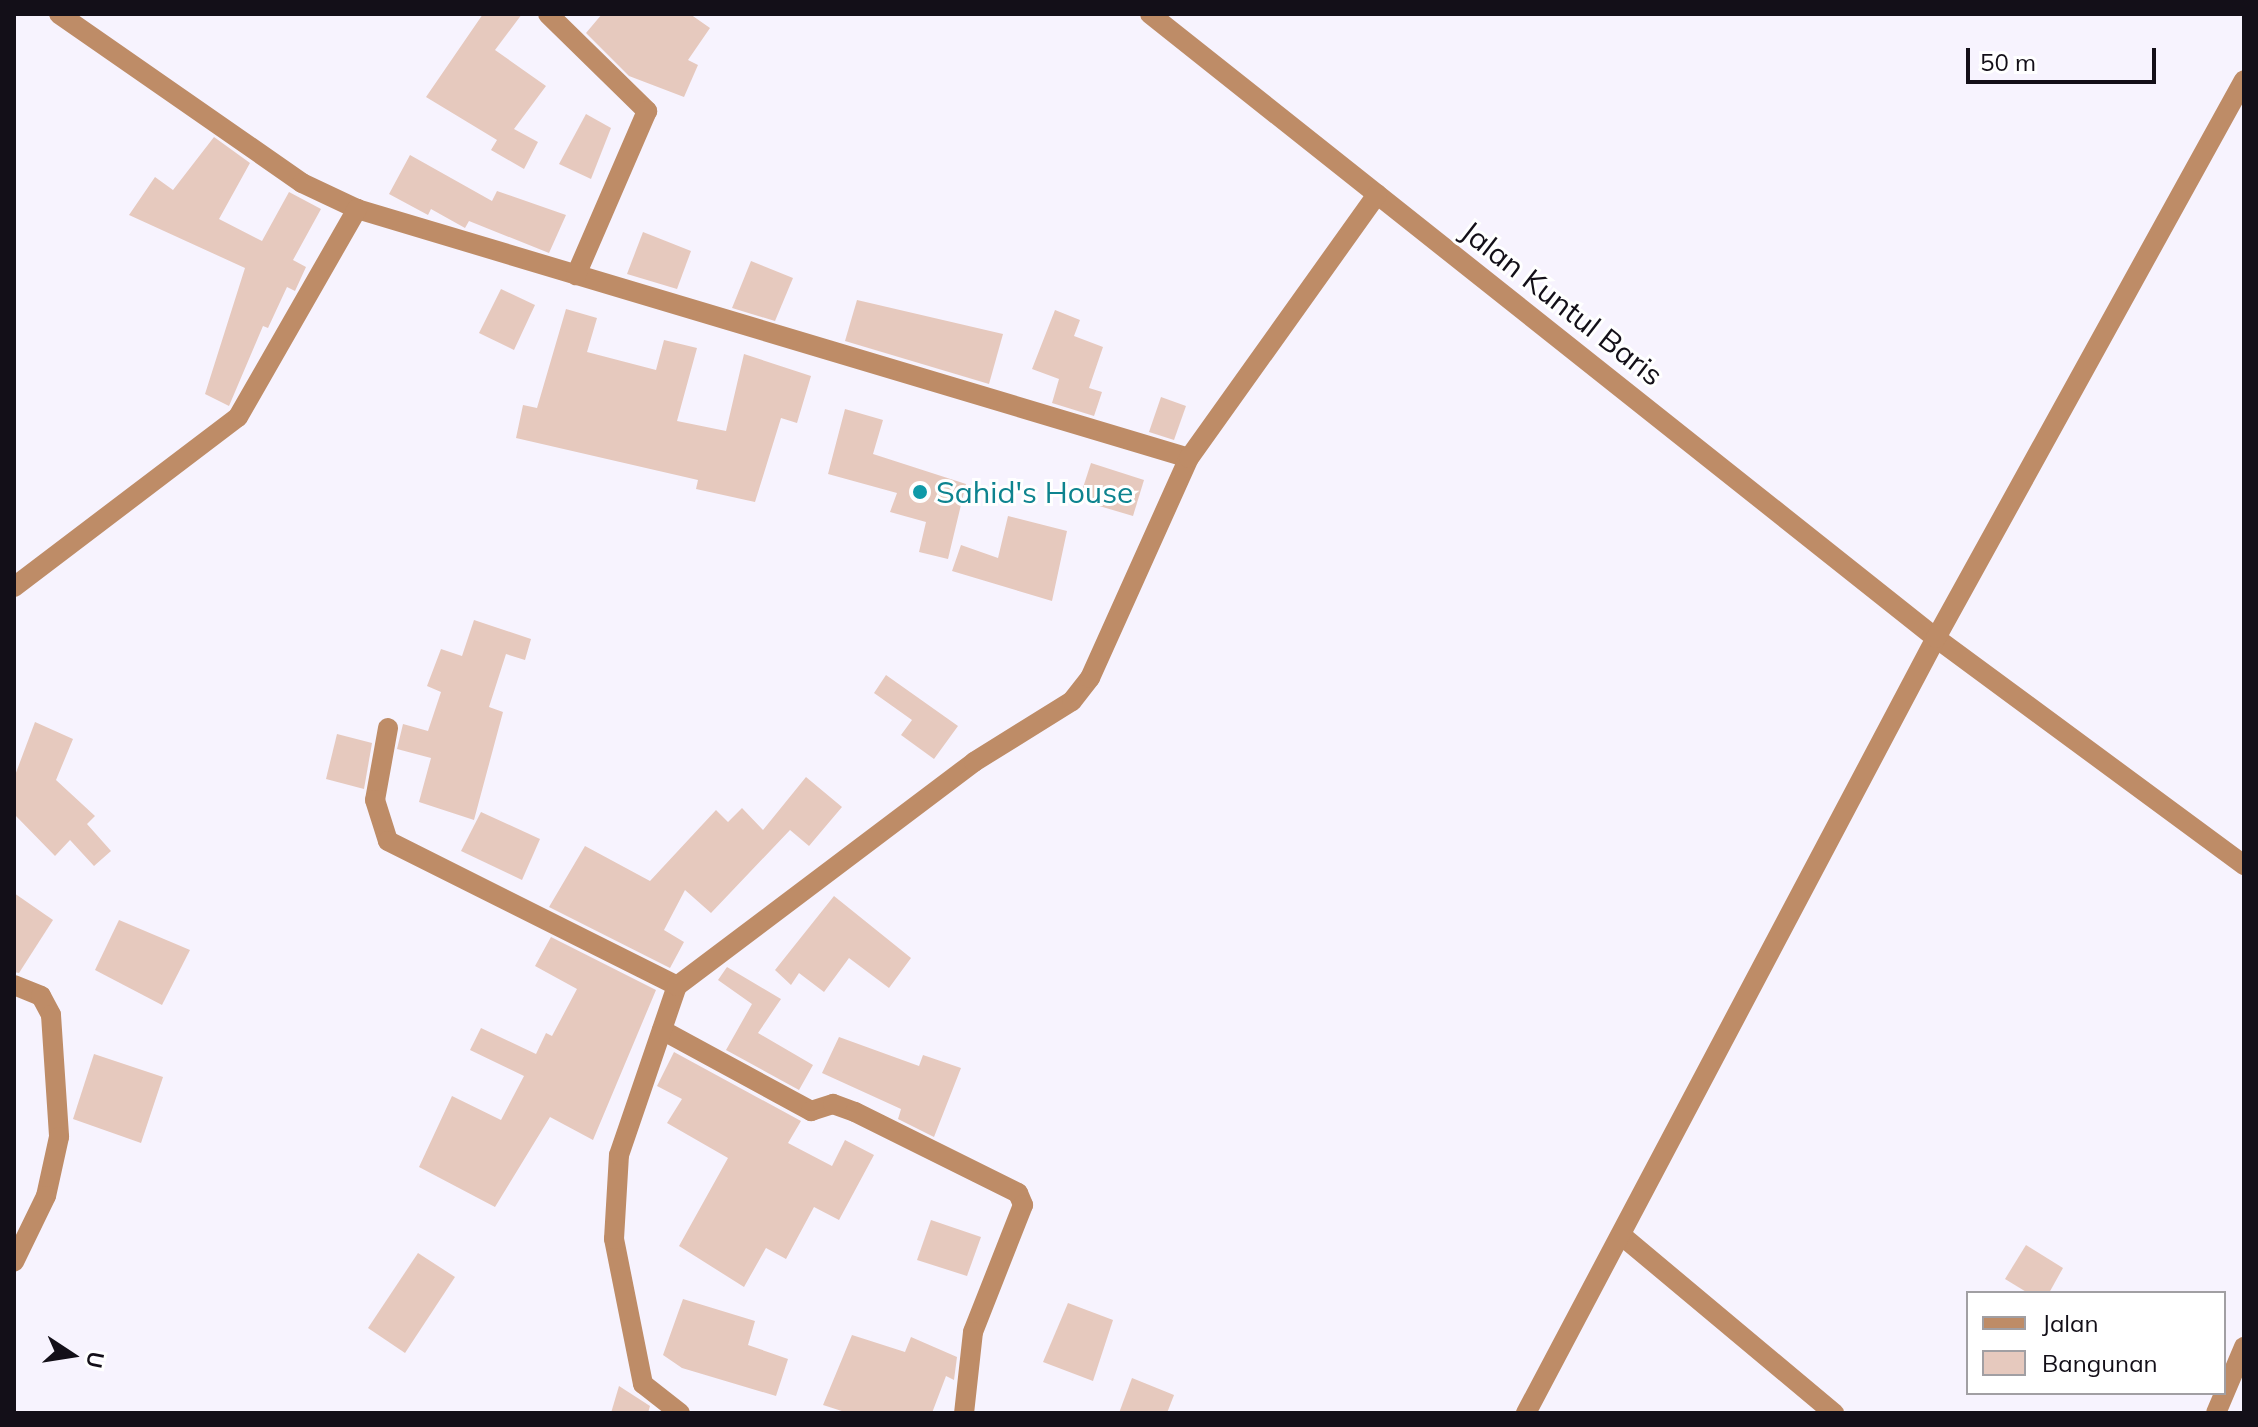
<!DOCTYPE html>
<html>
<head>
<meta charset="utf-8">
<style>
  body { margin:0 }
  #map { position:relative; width:2258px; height:1427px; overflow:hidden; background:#f7f3fe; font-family:Mulish,sans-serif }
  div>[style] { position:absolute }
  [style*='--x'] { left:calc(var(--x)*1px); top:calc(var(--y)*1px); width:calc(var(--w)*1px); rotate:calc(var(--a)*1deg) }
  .building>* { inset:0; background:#e6c9be }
  .minor>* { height:20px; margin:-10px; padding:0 10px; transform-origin:10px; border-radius:10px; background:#be8c67 }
  .dots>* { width:22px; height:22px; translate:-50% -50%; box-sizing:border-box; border:4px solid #fff; border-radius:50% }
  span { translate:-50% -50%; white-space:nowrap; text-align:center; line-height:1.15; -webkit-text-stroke:6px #fff; paint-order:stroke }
  .street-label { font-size:30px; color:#130f18 }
  .culture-label { font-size:30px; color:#0d838f }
  .left { translate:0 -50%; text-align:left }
  .frame { position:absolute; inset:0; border:16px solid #130f18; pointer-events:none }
  .legend { position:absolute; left:1966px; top:1291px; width:260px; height:104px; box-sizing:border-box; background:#fff; border:2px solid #a19fa3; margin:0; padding:10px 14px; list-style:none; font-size:24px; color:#130f18 }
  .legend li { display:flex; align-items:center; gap:16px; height:40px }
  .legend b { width:40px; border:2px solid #a19fa3 }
  .north { position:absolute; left:32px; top:1315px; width:80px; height:80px; -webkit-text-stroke:6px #fff; paint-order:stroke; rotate:102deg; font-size:22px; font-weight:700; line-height:32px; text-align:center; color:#130f18 }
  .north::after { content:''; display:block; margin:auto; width:28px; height:36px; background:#130f18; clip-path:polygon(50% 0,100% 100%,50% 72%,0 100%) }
  .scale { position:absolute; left:1966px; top:48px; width:190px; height:36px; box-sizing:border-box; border:4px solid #130f18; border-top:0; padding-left:10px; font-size:24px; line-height:28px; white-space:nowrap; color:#130f18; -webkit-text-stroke:6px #fff; paint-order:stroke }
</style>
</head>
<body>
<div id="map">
  <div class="building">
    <div style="clip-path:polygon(483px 14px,522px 14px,495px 50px,546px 86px,514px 129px,538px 142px,524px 169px,491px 150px,497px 140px,426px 97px)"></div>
    <div style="clip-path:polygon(602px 14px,690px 14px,710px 28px,688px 60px,698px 65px,684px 97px,629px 76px,586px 33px)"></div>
    <div style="clip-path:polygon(586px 114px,611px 128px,591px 179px,559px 164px)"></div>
    <div style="clip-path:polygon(214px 137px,250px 163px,219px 219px,262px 241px,289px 192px,321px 209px,293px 260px,306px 267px,295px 291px,287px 287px,268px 328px,263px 326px,229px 406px,205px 394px,245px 268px,129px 215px,155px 177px,173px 190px)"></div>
    <div style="clip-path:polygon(410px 155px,492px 201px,497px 191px,566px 215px,549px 253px,469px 221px,465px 228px,431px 209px,428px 215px,389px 194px)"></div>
    <div style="clip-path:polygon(643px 232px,691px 251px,677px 289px,627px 274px)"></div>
    <div style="clip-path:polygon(751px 261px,793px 278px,775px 321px,732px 308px)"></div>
    <div style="clip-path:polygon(501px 289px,535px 305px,514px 350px,479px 333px)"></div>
    <div style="clip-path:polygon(857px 300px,1003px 334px,989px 384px,845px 341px)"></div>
    <div style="clip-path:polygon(566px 309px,597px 318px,587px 352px,656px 370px,664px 340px,697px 348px,677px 421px,726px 431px,744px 354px,811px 376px,797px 423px,781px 418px,755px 502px,696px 489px,698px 480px,516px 438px,523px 405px,537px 408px)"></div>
    <div style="clip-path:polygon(1055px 310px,1080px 320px,1074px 336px,1103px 347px,1089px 388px,1102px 392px,1094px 416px,1052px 403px,1059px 379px,1032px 369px)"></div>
    <div style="clip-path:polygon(1161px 397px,1186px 406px,1174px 440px,1149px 432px)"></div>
    <div style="clip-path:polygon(845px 409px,883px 420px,873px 454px,966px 484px,948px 559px,919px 552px,926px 522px,890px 512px,897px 493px,828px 474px)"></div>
    <div style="clip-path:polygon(1091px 463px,1144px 480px,1133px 516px,1079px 500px)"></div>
    <div style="clip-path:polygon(1008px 516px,1067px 531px,1052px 601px,952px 571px,961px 545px,998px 558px)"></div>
    <div style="clip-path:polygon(474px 620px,531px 639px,525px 660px,506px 654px,489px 707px,503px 712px,474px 820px,419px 802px,431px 758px,397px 749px,403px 724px,428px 731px,441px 692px,427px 686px,441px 649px,462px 656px)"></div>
    <div style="clip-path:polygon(886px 675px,958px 726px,934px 759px,901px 735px,912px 720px,874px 693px)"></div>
    <div style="clip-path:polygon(35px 722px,73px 739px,56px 780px,95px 816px,87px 824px,111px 851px,94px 866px,70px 840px,55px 856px,14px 814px,14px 778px)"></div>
    <div style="clip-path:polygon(337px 734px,372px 743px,364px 789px,326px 779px)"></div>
    <div style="clip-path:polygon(806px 777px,842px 807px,809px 846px,790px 830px,711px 913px,685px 890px,664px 930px,684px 942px,670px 968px,549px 907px,585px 846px,650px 881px,716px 810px,728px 822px,742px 808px,763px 830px)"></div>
    <div style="clip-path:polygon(481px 812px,540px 839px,522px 880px,461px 851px)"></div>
    <div style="clip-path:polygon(14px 893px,53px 920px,19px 973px,14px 972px)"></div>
    <div style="clip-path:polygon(834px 896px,911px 958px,889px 988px,849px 958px,824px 992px,799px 973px,791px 985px,775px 970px)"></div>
    <div style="clip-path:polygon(119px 920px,190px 950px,162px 1005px,95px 970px)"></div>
    <div style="clip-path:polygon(551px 937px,656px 990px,593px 1140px,550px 1117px,495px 1207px,419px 1167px,452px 1096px,501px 1120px,524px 1076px,470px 1050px,481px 1028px,536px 1054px,546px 1033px,552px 1036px,577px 989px,535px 966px)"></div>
    <div style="clip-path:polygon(727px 967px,781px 999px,758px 1033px,813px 1065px,799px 1090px,726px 1050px,752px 1004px,718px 980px)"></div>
    <div style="clip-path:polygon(839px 1037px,919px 1066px,923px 1055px,961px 1068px,934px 1137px,898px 1119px,901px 1109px,822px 1073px)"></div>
    <div style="clip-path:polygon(674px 1052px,801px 1121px,788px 1143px,832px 1166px,845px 1140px,874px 1155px,839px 1220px,814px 1207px,786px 1259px,766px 1248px,744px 1287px,679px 1246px,728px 1158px,667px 1123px,682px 1099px,657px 1086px)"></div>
    <div style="clip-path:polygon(94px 1054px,163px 1077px,141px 1143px,73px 1119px)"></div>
    <div style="clip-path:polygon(931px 1220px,981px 1237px,967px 1276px,917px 1260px)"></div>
    <div style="clip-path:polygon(2026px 1245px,2063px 1268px,2049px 1293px,2028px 1293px,2005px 1279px)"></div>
    <div style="clip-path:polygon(418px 1253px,455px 1277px,405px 1353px,368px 1328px)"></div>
    <div style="clip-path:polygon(683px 1299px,755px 1321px,748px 1345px,788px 1359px,776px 1396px,682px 1368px,663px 1355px)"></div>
    <div style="clip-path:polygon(1068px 1303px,1113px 1320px,1093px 1381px,1043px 1362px)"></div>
    <div style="clip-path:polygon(852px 1335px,905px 1352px,911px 1337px,957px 1357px,954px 1380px,946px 1376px,932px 1413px,848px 1413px,823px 1405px)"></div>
    <div style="clip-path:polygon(1132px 1378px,1174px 1395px,1167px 1413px,1119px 1413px)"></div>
    <div style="clip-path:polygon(619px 1386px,650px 1406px,648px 1413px,611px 1413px)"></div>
  </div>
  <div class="minor">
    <div style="--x:59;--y:14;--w:296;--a:34.8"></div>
    <div style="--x:302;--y:183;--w:61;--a:25.3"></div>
    <div style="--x:357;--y:209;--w:868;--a:16.66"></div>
    <div style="--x:548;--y:14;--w:139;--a:44.4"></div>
    <div style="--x:647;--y:111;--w:179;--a:113.4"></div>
    <div style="--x:1150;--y:14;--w:1004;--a:38.45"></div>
    <div style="--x:1936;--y:638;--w:383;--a:36.4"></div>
    <div style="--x:14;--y:587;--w:281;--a:-37.2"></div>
    <div style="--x:238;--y:417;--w:240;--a:-60.2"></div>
    <div style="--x:388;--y:728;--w:73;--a:100.2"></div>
    <div style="--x:375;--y:800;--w:43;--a:72.4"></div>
    <div style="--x:388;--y:841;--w:323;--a:26.6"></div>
    <div style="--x:14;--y:985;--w:29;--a:22"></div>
    <div style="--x:41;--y:996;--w:21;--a:62"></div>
    <div style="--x:51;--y:1015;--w:122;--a:86.2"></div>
    <div style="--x:59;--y:1137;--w:60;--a:102.4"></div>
    <div style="--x:46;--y:1196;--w:73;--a:115.9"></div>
    <div style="--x:662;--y:1030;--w:170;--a:28.5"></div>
    <div style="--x:811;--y:1111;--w:23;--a:-18"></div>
    <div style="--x:833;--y:1104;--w:23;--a:20"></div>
    <div style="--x:855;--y:1112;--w:182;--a:26.4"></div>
    <div style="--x:1018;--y:1193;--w:13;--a:67"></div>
    <div style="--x:1023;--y:1205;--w:136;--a:111.5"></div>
    <div style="--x:973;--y:1332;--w:81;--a:96.3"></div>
    <div style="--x:1621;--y:1235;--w:278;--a:39.9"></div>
    <div style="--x:680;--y:1413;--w:47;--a:-141.9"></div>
    <div style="--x:643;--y:1384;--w:148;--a:-101.3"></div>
    <div style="--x:614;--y:1239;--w:84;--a:-86.6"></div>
    <div style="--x:619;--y:1155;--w:179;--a:-71.1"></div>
    <div style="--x:677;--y:986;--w:372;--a:-37"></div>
    <div style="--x:974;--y:762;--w:115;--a:-31.9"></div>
    <div style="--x:1072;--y:701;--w:29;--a:-52"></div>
    <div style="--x:1090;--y:678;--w:241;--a:-65.8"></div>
    <div style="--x:1189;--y:458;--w:324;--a:-54.5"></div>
    <div style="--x:1526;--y:1413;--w:877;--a:-62.12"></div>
    <div style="--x:1936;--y:638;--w:637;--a:-61.1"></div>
    <div style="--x:2216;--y:1413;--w:72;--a:-67"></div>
  </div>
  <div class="dots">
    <div style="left:920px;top:492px;background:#0f9aa8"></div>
  </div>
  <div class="street-label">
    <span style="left:1562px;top:303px;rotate:38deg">Jalan Kuntul Baris</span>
  </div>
  <div class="culture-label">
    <span class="left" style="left:936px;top:492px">Sahid's House</span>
  </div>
  <div class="frame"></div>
  <ul class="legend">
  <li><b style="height:10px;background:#be8c67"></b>Jalan</li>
  <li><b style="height:22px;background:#e6c9be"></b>Bangunan</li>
  </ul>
  <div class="north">U</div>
  <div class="scale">50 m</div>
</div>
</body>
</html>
